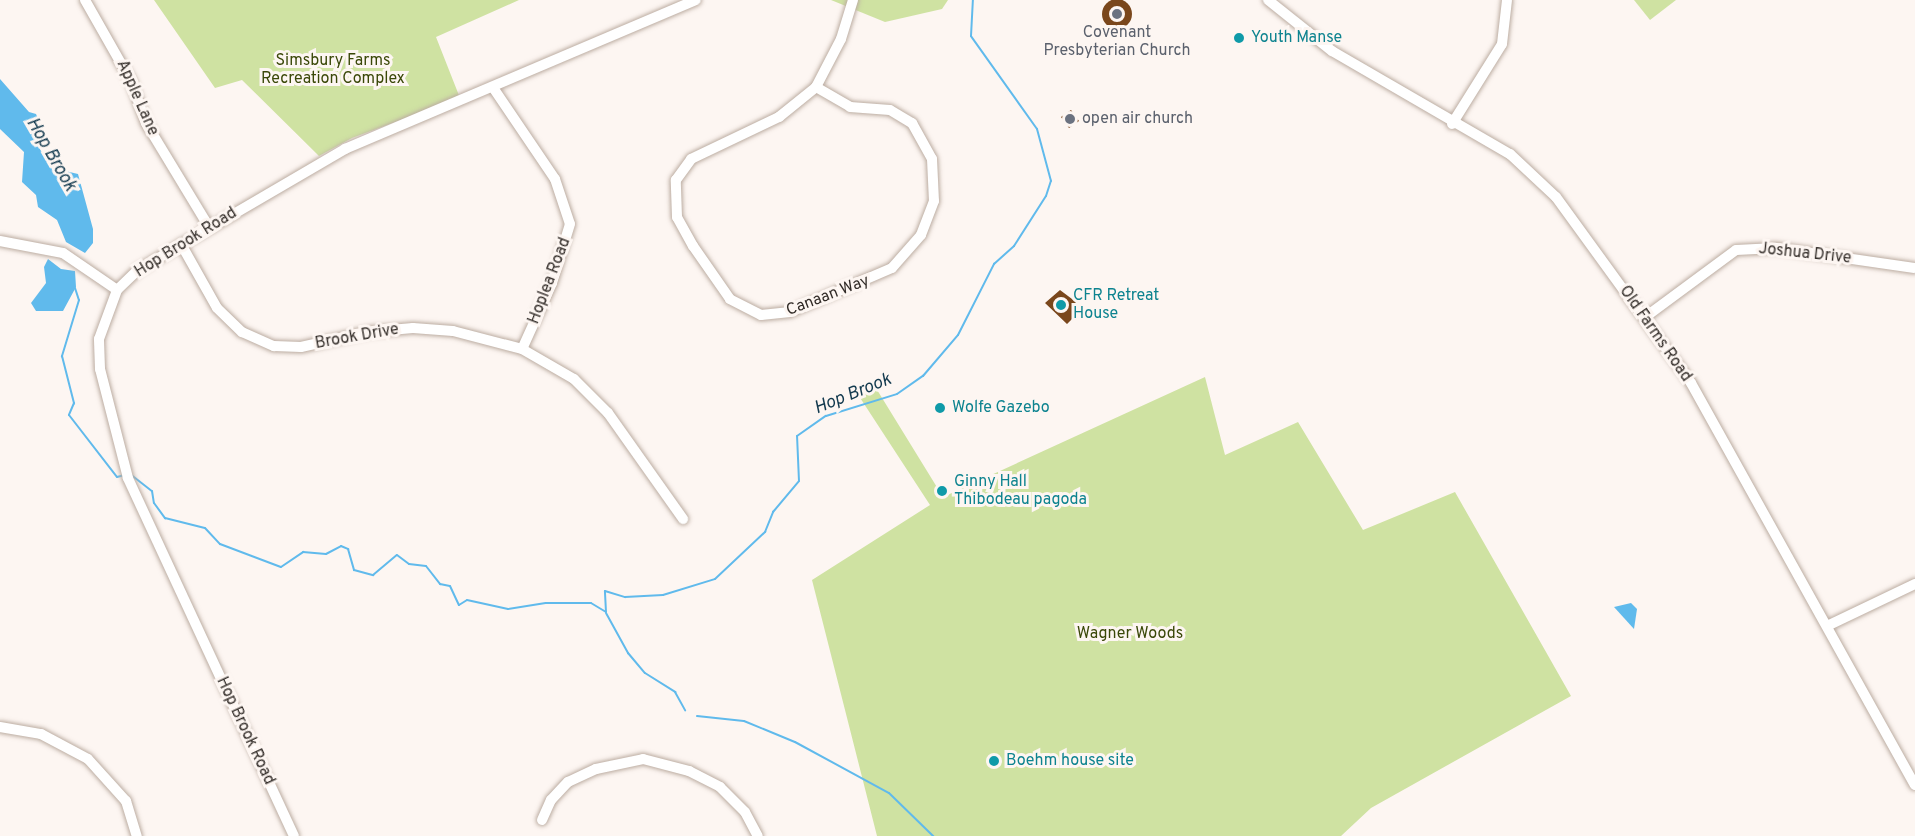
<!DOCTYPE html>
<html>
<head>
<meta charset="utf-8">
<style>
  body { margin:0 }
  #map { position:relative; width:1915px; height:836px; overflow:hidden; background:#fdf6f2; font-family:Overpass,sans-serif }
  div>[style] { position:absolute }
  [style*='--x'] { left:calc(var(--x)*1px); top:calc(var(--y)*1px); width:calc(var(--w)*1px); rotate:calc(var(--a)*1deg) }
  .green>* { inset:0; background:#cfe2a2 }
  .water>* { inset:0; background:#60baec }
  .stream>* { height:2px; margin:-1px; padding:0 1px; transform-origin:1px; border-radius:1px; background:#60baec }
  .building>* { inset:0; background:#7a471c }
  .round { border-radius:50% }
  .roads { filter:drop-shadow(0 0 2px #bcada2) drop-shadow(0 0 2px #bcada2) }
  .minor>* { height:10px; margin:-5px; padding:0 5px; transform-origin:5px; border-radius:5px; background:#fff }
  .dots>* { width:16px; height:16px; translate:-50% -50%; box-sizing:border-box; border:3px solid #fdf6f2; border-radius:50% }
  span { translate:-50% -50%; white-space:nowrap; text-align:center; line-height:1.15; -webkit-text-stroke:6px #fdf6f2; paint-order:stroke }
  .worship-label { font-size:16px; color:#5b616d }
  .left { translate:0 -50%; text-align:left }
  .culture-label { font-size:16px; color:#0d838f }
  .park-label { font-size:16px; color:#3a4808 }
  .street-label { font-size:16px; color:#312b27 }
  .water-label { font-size:18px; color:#12394e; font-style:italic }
</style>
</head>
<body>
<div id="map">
  <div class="green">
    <div style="clip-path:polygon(154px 0,519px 0,436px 37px,460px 98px,352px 138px,319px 156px,242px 80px,215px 88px)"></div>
    <div style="clip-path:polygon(831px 0,948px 0,942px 9px,885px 22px)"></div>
    <div style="clip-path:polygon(1634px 0,1676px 0,1650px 20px)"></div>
    <div style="clip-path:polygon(1205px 377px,1225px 455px,1298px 422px,1363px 530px,1455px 492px,1571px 696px,1371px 808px,1341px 836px,877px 836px,812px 580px,930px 505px,855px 390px,871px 380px,943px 497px)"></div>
  </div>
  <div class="water">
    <div style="clip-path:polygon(0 79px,29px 112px,36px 114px,43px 130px,38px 146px,55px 174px,61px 170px,78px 174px,93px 229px,93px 243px,85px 253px,66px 242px,57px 220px,38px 207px,36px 195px,22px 182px,24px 152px,0 129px)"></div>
    <div style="clip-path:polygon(48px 259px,61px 269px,75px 271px,76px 287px,63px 311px,36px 311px,31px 303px,46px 283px,44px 267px)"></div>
    <div style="clip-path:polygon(1631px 603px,1637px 609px,1634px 629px,1614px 607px)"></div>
  </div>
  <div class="stream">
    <div style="--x:75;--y:288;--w:13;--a:72"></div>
    <div style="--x:79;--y:300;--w:59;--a:106.9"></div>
    <div style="--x:62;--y:356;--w:49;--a:75.7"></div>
    <div style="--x:74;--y:403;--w:13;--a:113"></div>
    <div style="--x:69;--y:415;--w:78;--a:52.3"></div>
    <div style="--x:117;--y:477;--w:8;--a:-14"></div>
    <div style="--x:130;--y:474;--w:28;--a:38"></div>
    <div style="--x:152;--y:491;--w:12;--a:81"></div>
    <div style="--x:154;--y:503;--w:19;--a:54"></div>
    <div style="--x:165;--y:518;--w:41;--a:14"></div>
    <div style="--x:205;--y:528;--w:22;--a:47"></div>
    <div style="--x:220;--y:544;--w:65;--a:20.7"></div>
    <div style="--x:281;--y:567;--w:27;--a:-34"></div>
    <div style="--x:303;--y:552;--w:23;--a:5"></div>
    <div style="--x:326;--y:554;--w:17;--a:-28"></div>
    <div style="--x:341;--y:546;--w:8;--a:23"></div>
    <div style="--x:348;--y:549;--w:22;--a:74"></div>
    <div style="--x:354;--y:570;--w:20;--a:15"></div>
    <div style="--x:373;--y:575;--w:31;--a:-40"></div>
    <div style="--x:397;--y:555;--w:15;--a:37"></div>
    <div style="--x:409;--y:564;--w:17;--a:7"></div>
    <div style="--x:426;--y:566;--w:23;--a:52"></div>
    <div style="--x:440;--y:584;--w:10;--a:11"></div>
    <div style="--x:450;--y:586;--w:21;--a:65"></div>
    <div style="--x:459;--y:605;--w:9;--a:-32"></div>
    <div style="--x:467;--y:600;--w:42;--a:12.4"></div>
    <div style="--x:508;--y:609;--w:38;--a:-9"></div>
    <div style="--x:546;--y:603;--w:45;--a:0"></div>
    <div style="--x:591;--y:603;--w:17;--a:31"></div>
    <div style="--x:606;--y:612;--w:21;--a:-93"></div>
    <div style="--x:605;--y:591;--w:21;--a:17"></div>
    <div style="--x:625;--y:597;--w:38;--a:-3"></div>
    <div style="--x:663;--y:595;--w:54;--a:-17.1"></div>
    <div style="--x:715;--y:579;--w:69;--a:-43.2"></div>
    <div style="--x:765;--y:532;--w:22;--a:-68"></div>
    <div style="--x:773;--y:512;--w:40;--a:-50"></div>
    <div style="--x:799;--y:481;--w:45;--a:-92.5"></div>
    <div style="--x:797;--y:436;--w:35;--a:-35"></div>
    <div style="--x:826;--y:416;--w:74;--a:-17.2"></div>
    <div style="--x:897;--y:394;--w:32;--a:-35"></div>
    <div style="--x:923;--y:376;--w:54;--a:-49.5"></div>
    <div style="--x:958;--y:335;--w:80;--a:-63.1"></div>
    <div style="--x:994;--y:264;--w:27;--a:-42"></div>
    <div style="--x:1014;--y:246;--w:59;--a:-57.4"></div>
    <div style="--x:1046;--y:196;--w:16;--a:-72"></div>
    <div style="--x:1051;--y:181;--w:54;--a:-105.1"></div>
    <div style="--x:1037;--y:129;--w:114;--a:-125.4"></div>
    <div style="--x:971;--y:36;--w:36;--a:-87"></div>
    <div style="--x:606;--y:613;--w:46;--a:61.2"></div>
    <div style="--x:628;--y:653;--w:26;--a:50"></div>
    <div style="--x:645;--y:673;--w:36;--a:32"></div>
    <div style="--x:675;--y:692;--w:21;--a:61"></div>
    <div style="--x:697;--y:716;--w:47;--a:6.1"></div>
    <div style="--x:744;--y:721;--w:55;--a:22.4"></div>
    <div style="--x:795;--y:742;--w:107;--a:28.5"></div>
    <div style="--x:889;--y:793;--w:62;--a:44.3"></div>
  </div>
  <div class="building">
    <div class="round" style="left:1102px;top:-1px;width:30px;height:30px"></div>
    <div style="clip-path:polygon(1071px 110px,1079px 121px,1069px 128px,1061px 117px)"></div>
    <div style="clip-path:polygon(1060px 290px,1076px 302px,1072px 308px,1078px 313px,1067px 324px,1045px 303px)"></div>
  </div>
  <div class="roads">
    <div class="minor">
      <div style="--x:85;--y:0;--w:93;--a:60.4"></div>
      <div style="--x:131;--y:81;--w:45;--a:70.3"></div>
      <div style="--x:146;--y:123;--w:122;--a:58.8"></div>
      <div style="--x:1268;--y:0;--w:82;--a:38.6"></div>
      <div style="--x:1332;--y:51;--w:206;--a:30.1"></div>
      <div style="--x:1510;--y:154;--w:63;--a:43.1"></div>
      <div style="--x:1556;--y:197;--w:230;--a:54"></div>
      <div style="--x:1691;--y:383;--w:460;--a:60.9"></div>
      <div style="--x:816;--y:87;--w:39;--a:30"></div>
      <div style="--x:850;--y:107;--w:40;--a:4.3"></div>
      <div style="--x:890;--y:110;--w:26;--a:31"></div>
      <div style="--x:912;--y:123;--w:41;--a:60.9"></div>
      <div style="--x:932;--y:159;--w:42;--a:87.3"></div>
      <div style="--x:934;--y:201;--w:36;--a:111"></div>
      <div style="--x:921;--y:235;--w:44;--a:131.3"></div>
      <div style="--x:892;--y:268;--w:111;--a:156.7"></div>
      <div style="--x:790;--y:312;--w:29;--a:174"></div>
      <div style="--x:761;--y:315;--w:35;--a:-153"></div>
      <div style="--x:730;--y:299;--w:65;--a:-124.9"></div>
      <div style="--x:693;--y:246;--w:33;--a:-119"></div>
      <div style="--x:677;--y:217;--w:37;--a:-92"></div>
      <div style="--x:676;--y:180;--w:26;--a:-54"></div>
      <div style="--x:691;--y:159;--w:98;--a:-25.5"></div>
      <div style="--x:779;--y:117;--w:48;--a:-39"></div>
      <div style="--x:816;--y:87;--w:54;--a:-62.5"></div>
      <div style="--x:841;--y:39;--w:41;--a:-72.9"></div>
      <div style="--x:494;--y:89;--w:109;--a:55.9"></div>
      <div style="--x:555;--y:179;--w:47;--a:71.6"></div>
      <div style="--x:570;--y:224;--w:62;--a:107"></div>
      <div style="--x:552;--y:283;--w:72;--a:114.4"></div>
      <div style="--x:1452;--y:124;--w:94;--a:-58"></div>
      <div style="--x:1502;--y:44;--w:44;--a:-83.5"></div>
      <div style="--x:0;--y:241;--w:64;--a:10.8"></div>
      <div style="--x:63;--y:253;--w:65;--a:34.4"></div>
      <div style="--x:181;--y:244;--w:73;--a:60.6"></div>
      <div style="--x:217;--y:308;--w:35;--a:44"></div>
      <div style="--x:242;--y:332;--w:35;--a:24"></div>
      <div style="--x:274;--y:346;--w:27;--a:2"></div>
      <div style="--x:301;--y:347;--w:69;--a:-12.6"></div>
      <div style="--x:368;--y:332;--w:45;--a:-5.1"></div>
      <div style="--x:413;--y:328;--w:40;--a:4.3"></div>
      <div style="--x:453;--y:331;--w:71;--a:14.6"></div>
      <div style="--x:522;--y:349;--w:60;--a:30"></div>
      <div style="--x:574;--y:379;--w:48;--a:45"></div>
      <div style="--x:608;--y:413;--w:130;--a:54.7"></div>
      <div style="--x:1644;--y:318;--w:114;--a:-36.5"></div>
      <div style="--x:1736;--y:250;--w:40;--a:-2.9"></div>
      <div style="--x:1776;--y:248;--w:140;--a:8.2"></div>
      <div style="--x:1827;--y:626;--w:98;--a:-25.5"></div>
      <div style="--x:0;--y:727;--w:42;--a:9.7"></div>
      <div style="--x:41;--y:734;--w:53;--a:28"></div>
      <div style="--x:88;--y:759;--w:57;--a:47.9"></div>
      <div style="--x:126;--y:801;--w:37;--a:73"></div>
      <div style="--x:542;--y:820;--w:22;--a:-66"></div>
      <div style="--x:551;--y:800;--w:25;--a:-47"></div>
      <div style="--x:568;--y:782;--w:31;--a:-25"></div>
      <div style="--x:596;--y:769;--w:48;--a:-12"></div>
      <div style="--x:643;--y:759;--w:48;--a:14.6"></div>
      <div style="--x:689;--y:771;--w:35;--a:27"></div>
      <div style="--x:720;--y:787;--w:35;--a:45"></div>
      <div style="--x:745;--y:812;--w:27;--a:62"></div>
      <div style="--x:294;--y:836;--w:395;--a:-114.9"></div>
      <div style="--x:128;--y:478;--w:113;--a:-104.4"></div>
      <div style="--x:100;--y:369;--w:30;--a:-92"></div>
      <div style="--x:99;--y:339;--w:52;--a:-69.8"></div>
      <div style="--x:117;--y:290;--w:29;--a:-44"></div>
      <div style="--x:138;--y:270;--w:240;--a:-30.3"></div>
      <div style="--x:345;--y:149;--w:381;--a:-23"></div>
    </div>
  </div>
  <div class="dots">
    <div style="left:1117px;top:14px;background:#6b7280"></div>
    <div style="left:1239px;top:38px;background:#0f9aa8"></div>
    <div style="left:1070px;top:119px;background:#6b7280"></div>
    <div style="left:1061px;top:305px;background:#0f9aa8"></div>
    <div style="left:940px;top:408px;background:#0f9aa8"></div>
    <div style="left:942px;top:491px;background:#0f9aa8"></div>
    <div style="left:994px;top:761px;background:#0f9aa8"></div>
  </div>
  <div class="worship-label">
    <span style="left:1117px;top:42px">Covenant<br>Presbyterian Church</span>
    <span class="left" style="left:1082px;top:119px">open air church</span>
  </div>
  <div class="culture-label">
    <span class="left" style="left:1251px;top:38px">Youth Manse</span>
    <span class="left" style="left:1073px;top:305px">CFR Retreat<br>House</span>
    <span class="left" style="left:952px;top:408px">Wolfe Gazebo</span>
    <span class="left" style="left:954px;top:491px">Ginny Hall<br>Thibodeau pagoda</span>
    <span class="left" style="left:1006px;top:761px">Boehm house site</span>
  </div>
  <div class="park-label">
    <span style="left:333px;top:70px">Simsbury Farms<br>Recreation Complex</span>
    <span style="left:1130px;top:634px">Wagner Woods</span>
  </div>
  <div class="street-label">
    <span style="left:137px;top:98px;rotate:66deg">Apple Lane</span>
    <span style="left:186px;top:243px;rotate:-32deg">Hop Brook Road</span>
    <span style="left:1805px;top:254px;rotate:6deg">Joshua Drive</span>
    <span style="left:550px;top:281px;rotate:-69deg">Hoplea Road</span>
    <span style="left:828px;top:296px;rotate:-21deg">Canaan Way</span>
    <span style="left:1655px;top:334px;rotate:55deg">Old Farms Road</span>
    <span style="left:357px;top:337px;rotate:-10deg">Brook Drive</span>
    <span style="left:245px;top:731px;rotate:65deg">Hop Brook Road</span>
  </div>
  <div class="water-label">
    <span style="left:50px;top:155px;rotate:60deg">Hop Brook</span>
    <span style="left:853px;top:395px;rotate:-22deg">Hop Brook</span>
  </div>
</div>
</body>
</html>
